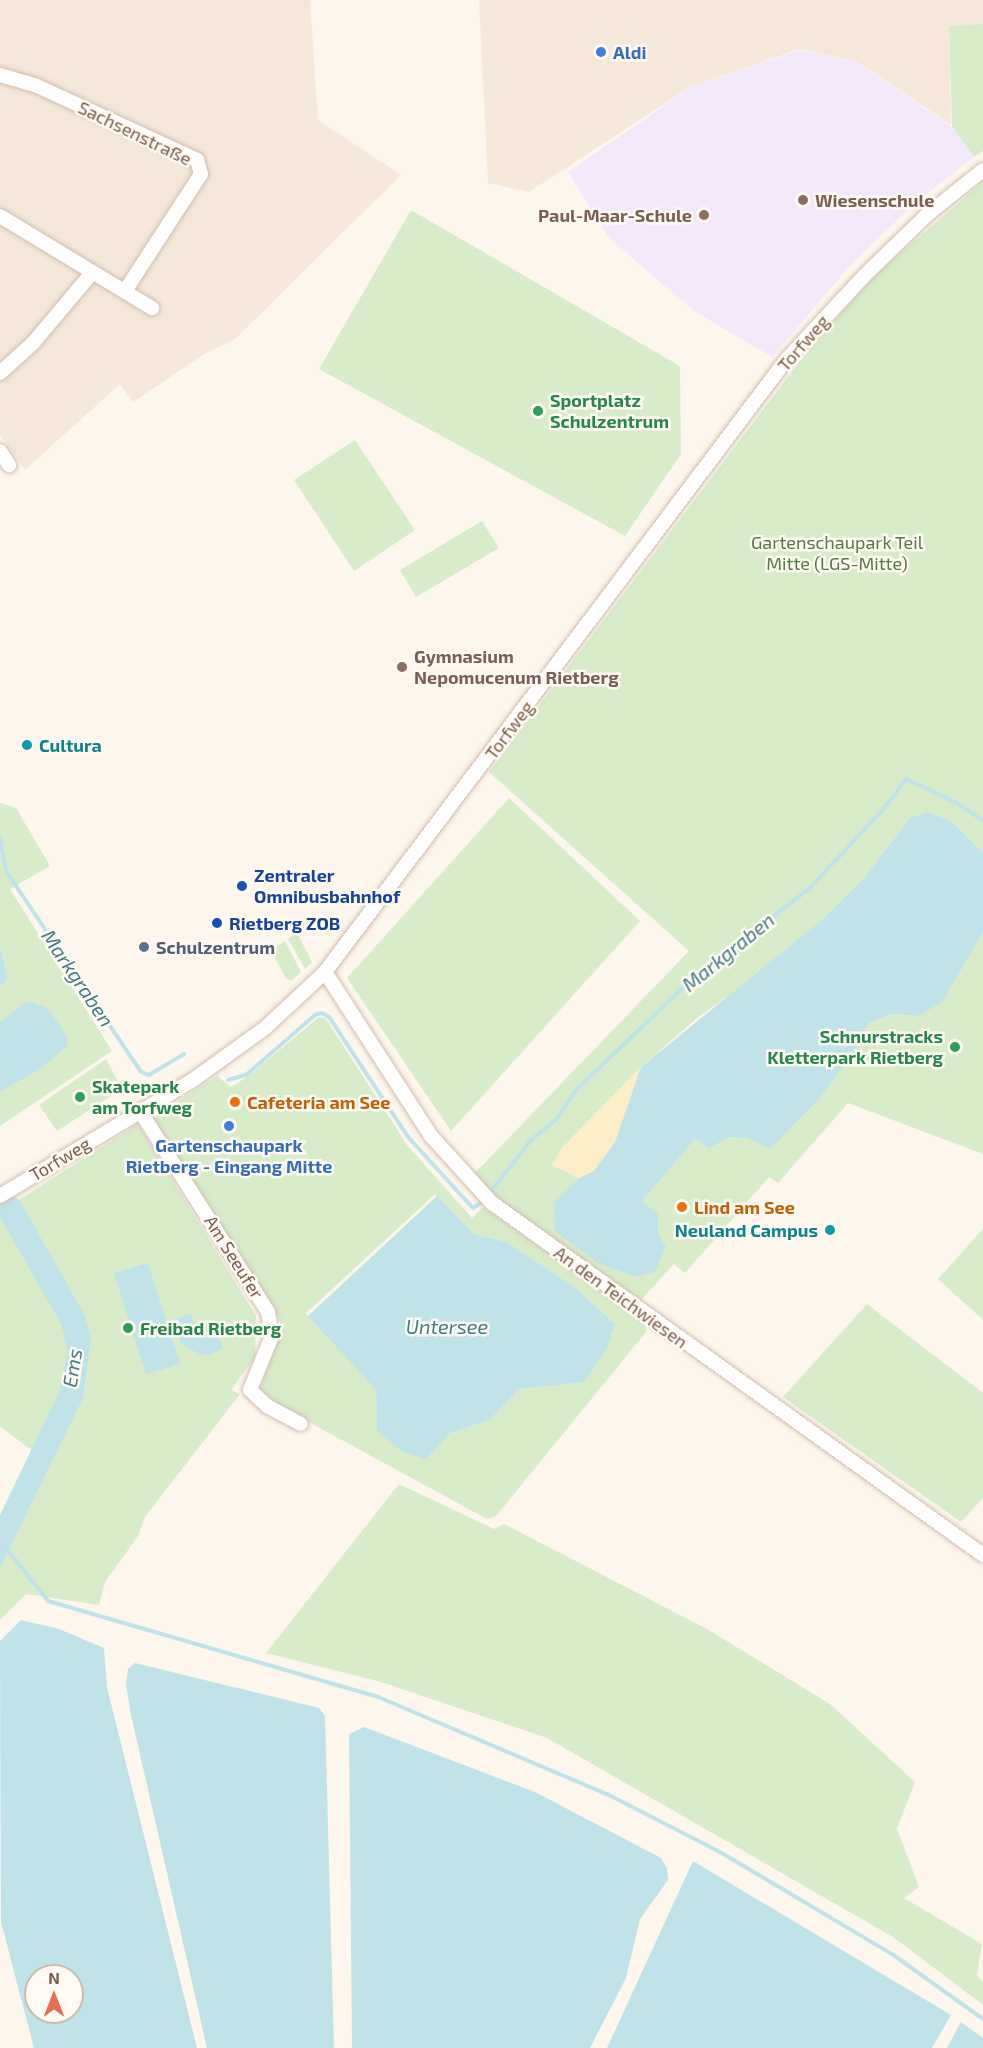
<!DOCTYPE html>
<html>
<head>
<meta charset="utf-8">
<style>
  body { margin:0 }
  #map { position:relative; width:983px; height:2048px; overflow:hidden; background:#fdf6ec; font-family:"Exo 2",sans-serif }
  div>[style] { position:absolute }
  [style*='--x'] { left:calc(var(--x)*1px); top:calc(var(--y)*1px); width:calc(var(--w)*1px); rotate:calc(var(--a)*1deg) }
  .residential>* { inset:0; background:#f5e8da }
  .education>* { inset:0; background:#f3e8fa }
  .green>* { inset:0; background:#d8ecc9 }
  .sand>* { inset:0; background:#fcefc7 }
  .water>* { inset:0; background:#bfe3e8 }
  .pier>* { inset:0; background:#fdf6ec }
  .stream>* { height:4px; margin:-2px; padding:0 2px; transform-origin:2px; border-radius:2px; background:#bfe3e8 }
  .roads { filter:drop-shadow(0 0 2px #d1beb0) drop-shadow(0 0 2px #d1beb0) }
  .minor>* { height:14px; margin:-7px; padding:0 7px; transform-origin:7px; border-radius:7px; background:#fff }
  .dots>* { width:16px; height:16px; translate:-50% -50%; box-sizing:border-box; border:3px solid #fffaf3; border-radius:50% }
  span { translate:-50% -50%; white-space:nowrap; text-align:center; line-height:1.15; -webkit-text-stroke:5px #fffaf3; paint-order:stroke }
  .shop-label { font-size:18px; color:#366cbe; font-weight:700 }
  .left { translate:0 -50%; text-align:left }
  .street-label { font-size:18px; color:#7a5c4d }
  .education-label { font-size:18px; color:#785e54; font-weight:700 }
  .right { translate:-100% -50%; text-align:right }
  .leisure-label { font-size:18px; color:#27864d; font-weight:700 }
  .park-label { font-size:18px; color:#537a41 }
  .culture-label { font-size:18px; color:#0d838f; font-weight:700 }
  .transit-label { font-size:18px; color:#164399; font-weight:700 }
  .service-label { font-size:18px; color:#4e5e75; font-weight:700 }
  .food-label { font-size:18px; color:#c56008; font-weight:700 }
  .water-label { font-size:20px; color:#437c86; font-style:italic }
  .north { position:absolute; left:24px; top:1964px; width:60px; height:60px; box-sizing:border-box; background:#fffaf3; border:2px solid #cabbb1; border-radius:50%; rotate:0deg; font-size:16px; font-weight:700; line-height:24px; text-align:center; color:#7a5c4d }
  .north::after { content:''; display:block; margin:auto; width:21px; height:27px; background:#e76f51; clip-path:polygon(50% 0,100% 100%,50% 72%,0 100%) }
</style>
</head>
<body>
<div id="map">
  <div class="residential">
    <div style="clip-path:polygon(0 0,310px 0,318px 120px,401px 175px,235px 339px,206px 353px,133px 402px,120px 384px,25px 470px,0 435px)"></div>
    <div style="clip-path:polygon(479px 0,983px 0,983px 24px,949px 26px,951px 125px,857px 62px,800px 49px,690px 87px,529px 192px,488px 183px)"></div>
  </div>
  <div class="education">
    <div style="clip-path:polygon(800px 50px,856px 62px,952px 127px,974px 157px,916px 202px,849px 267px,772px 357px,694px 311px,609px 238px,568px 172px,691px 87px)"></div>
  </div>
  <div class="green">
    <div style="clip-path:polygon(983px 24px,983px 151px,974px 157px,952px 126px,949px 26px)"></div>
    <div style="clip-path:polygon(983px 182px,983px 852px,951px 821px,910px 818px,863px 879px,817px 924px,761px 973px,697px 1018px,641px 1067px,561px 1149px,552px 1165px,579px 1178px,554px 1202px,666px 1247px,658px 1233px,658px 1214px,641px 1201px,695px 1139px,709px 1149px,729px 1137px,748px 1138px,851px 1056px,868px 1024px,891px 1014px,918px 1016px,983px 932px,983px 1154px,848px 1103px,778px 1183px,769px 1177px,685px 1273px,674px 1264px,641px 1300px,501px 1202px,473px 1175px,689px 951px,489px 772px,797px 365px,868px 281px)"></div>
    <div style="clip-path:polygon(411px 210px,680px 366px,681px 454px,625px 536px,319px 369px)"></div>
    <div style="clip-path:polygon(355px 440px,415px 530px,354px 571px,294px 480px)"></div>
    <div style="clip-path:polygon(482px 521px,499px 548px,416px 597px,400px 570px)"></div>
    <div style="clip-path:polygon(509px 798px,640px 921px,451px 1131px,347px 978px)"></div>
    <div style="clip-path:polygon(0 803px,16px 808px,50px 866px,10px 889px,112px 1051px,0 1126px,0 1092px,35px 1072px,67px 1044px,55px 1018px,37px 1003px,24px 1003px,0 1022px,0 987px,8px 979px,0 945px)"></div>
    <div style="clip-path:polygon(297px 933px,312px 962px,305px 969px,288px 939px)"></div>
    <div style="clip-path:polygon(285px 941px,301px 972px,291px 981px,285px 977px,271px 950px)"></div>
    <div style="clip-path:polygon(evenodd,319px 1017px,326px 1019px,407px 1145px,472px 1218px,483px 1207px,646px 1321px,646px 1332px,496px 1516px,487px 1519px,270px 1401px,260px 1389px,281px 1322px,153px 1118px,217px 1076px,231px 1087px,247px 1077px,319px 1017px,436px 1196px,474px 1234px,506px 1242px,584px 1381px,519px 1389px,490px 1420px,450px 1433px,426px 1459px,377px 1430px,376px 1390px,436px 1196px)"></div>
    <div style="clip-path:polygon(106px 1059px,122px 1089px,57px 1131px,39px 1105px)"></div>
    <div style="clip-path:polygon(138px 1124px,256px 1316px,255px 1357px,231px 1390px,240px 1394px,145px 1517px,138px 1536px,105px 1582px,99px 1605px,26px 1594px,0 1620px,0 1568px,54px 1457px,27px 1447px,0 1426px,0 1212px)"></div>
    <div style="clip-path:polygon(983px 1229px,983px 1320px,938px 1279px)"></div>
    <div style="clip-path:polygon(867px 1304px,983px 1393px,983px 1498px,961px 1522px,783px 1397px)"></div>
    <div style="clip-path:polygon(399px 1484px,494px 1529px,504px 1524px,707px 1629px,830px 1704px,915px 1782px,897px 1829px,919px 1887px,904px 1898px,982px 1944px,977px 1976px,983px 1982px,983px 2005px,893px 1937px,547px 1738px,381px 1682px,266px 1653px)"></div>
  </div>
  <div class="sand">
    <div style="clip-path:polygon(641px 1067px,626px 1117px,615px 1142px,594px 1171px,579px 1178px,552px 1165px,561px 1149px)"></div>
  </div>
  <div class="water">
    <div style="clip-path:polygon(928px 812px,951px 821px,983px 852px,983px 932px,942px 1002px,918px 1016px,891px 1014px,868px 1024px,851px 1056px,819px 1099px,770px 1149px,748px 1138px,729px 1137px,709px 1149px,695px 1139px,642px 1201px,658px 1214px,658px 1233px,666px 1247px,655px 1272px,637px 1277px,599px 1264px,555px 1231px,554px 1202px,579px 1178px,594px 1171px,615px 1142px,641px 1067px,817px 924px,863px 879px,910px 818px)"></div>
    <div style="clip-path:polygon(0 945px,8px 979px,0 987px)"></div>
    <div style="clip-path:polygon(32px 1002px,45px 1007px,55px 1018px,67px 1036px,67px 1046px,39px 1070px,0 1092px,0 1022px,24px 1003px)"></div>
    <div style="clip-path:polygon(0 1185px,20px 1201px,84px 1314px,91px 1338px,83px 1398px,0 1568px,0 1515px,59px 1392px,68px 1351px,61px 1324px,0 1217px)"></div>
    <div style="clip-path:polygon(437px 1196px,474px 1234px,506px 1242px,574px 1287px,615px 1324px,607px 1348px,584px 1382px,519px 1389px,490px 1420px,450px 1433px,426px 1459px,401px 1451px,377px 1430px,376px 1390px,308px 1316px)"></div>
    <div style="clip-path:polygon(148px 1263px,180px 1364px,146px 1374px,114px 1273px)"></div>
    <div style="clip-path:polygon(191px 1314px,197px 1332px,204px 1336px,217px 1332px,223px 1349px,203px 1356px,181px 1344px,174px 1320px)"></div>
    <div style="clip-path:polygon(evenodd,21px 1620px,59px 1629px,104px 1648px,107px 1687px,197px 2048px,34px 2048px,1px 1922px,0 1641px,21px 1620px,36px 1976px,72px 1976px,72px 2012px,36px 2012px,36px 1976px)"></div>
    <div style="clip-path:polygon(135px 1663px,319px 1708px,325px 1716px,334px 2048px,207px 2048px,131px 1715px,126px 1684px,128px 1669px)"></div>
    <div style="clip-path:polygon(364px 1727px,535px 1792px,661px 1858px,667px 1868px,668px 1880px,640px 1919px,626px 1978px,590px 2048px,352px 2048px,349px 1734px)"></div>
    <div style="clip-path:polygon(693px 1861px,951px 2015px,932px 2048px,607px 2048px)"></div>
    <div style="clip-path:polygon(961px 2022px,983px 2038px,983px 2048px,947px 2048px)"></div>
  </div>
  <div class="pier">
    <div style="clip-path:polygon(435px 1194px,437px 1196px,308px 1316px,306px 1313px)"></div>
  </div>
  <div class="stream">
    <div style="--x:0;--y:839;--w:33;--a:79"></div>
    <div style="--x:6;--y:871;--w:242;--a:56.1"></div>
    <div style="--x:141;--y:1072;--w:9;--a:21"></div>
    <div style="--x:149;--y:1075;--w:41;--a:-31"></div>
    <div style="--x:228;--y:1080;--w:19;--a:-16"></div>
    <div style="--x:246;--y:1075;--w:91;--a:-41"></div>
    <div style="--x:315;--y:1015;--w:7;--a:-16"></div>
    <div style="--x:322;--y:1013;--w:8;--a:30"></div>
    <div style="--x:329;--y:1017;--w:144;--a:56.6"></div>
    <div style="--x:408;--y:1137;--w:96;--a:47.5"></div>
    <div style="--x:473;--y:1208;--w:9;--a:-32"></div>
    <div style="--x:492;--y:1190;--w:63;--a:-52"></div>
    <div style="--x:531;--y:1140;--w:32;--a:-39"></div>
    <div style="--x:556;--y:1120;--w:37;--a:-56"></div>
    <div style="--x:577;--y:1089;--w:156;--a:-43.7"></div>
    <div style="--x:690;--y:981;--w:152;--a:-37.8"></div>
    <div style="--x:810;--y:888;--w:113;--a:-47.1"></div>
    <div style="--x:887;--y:805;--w:32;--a:-54"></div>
    <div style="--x:906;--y:779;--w:54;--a:25.1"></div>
    <div style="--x:955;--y:802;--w:33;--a:33"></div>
    <div style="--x:7;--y:1549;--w:66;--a:51.7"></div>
    <div style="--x:48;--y:1601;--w:344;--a:16.2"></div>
    <div style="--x:378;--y:1697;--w:249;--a:23"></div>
    <div style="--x:607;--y:1794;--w:127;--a:27.2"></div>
    <div style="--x:720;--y:1852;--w:200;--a:30.7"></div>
    <div style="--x:892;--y:1954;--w:112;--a:35.5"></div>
  </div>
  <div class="roads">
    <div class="minor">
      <div style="--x:0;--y:75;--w:36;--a:16"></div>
      <div style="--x:35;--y:85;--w:179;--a:24.8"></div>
      <div style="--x:197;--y:160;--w:15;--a:74"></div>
      <div style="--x:201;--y:174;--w:140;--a:123"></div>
      <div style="--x:0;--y:216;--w:178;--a:31.2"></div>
      <div style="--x:0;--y:373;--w:45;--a:-42.3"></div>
      <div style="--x:33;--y:343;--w:92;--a:-49.9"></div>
      <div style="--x:0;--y:451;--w:17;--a:57"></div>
      <div style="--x:325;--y:972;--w:195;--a:57.1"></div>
      <div style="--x:431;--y:1136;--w:91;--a:47.7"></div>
      <div style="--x:492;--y:1203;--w:604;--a:35.64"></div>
      <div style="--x:140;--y:1111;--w:238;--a:57.5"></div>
      <div style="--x:268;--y:1312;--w:24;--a:81"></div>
      <div style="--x:272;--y:1336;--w:58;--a:112.2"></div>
      <div style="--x:250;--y:1390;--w:23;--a:43"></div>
      <div style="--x:267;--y:1406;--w:38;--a:28"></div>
      <div style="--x:0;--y:1196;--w:225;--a:-31"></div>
      <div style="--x:193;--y:1080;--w:89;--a:-35.8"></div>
      <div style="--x:265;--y:1028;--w:82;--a:-43"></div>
      <div style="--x:325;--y:972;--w:766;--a:-53.01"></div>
      <div style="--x:786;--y:360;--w:115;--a:-47.1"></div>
      <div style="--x:864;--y:276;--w:89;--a:-44.1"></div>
      <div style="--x:928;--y:214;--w:70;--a:-38.7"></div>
    </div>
  </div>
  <div class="dots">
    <div style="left:601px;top:52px;background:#3f7fe0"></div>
    <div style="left:803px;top:200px;background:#8d6e63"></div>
    <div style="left:704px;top:215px;background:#8d6e63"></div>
    <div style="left:538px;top:411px;background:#2e9e5b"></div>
    <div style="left:402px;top:667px;background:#8d6e63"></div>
    <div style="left:27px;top:745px;background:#0f9aa8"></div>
    <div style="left:242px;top:886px;background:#1a4fb4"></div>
    <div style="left:217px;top:923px;background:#1a4fb4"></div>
    <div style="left:144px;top:947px;background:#5c6f8a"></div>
    <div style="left:955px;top:1047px;background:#2e9e5b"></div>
    <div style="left:80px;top:1097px;background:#2e9e5b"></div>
    <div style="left:235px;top:1102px;background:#e8710a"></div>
    <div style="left:229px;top:1126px;background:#3f7fe0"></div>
    <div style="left:682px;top:1207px;background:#e8710a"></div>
    <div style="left:830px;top:1230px;background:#0f9aa8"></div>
    <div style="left:128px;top:1328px;background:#2e9e5b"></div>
  </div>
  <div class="shop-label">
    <span class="left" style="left:613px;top:52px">Aldi</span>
    <span style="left:229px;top:1156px">Gartenschaupark<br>Rietberg - Eingang Mitte</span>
  </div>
  <div class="street-label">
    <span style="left:135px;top:133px;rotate:26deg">Sachsenstraße</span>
    <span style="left:803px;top:343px;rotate:-49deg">Torfweg</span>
    <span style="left:509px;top:730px;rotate:-53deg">Torfweg</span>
    <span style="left:60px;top:1159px;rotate:-31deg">Torfweg</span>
    <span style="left:234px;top:1257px;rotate:58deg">Am Seeufer</span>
    <span style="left:621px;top:1297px;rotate:36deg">An den Teichwiesen</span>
  </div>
  <div class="education-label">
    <span class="left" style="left:815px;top:200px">Wiesenschule</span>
    <span class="right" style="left:692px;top:215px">Paul-Maar-Schule</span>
    <span class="left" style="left:414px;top:667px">Gymnasium<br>Nepomucenum Rietberg</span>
  </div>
  <div class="leisure-label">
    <span class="left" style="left:550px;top:411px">Sportplatz<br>Schulzentrum</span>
    <span class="right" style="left:943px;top:1047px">Schnurstracks<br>Kletterpark Rietberg</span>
    <span class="left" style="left:92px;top:1097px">Skatepark<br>am Torfweg</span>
    <span class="left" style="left:140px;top:1328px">Freibad Rietberg</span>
  </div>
  <div class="park-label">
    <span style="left:837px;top:553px">Gartenschaupark Teil<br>Mitte (LGS-Mitte)</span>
  </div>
  <div class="culture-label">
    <span class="left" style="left:39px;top:745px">Cultura</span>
    <span class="right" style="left:818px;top:1230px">Neuland Campus</span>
  </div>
  <div class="transit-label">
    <span class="left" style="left:254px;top:886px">Zentraler<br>Omnibusbahnhof</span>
    <span class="left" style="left:229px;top:923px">Rietberg ZOB</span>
  </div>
  <div class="service-label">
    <span class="left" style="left:156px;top:947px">Schulzentrum</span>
  </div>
  <div class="food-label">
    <span class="left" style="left:247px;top:1102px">Cafeteria am See</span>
    <span class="left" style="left:694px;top:1207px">Lind am See</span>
  </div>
  <div class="water-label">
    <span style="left:728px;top:952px;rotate:-39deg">Markgraben</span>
    <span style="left:78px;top:978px;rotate:56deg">Markgraben</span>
    <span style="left:447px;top:1326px">Untersee</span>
    <span style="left:72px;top:1368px;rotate:-81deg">Ems</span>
  </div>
  <div class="north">N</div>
</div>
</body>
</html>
